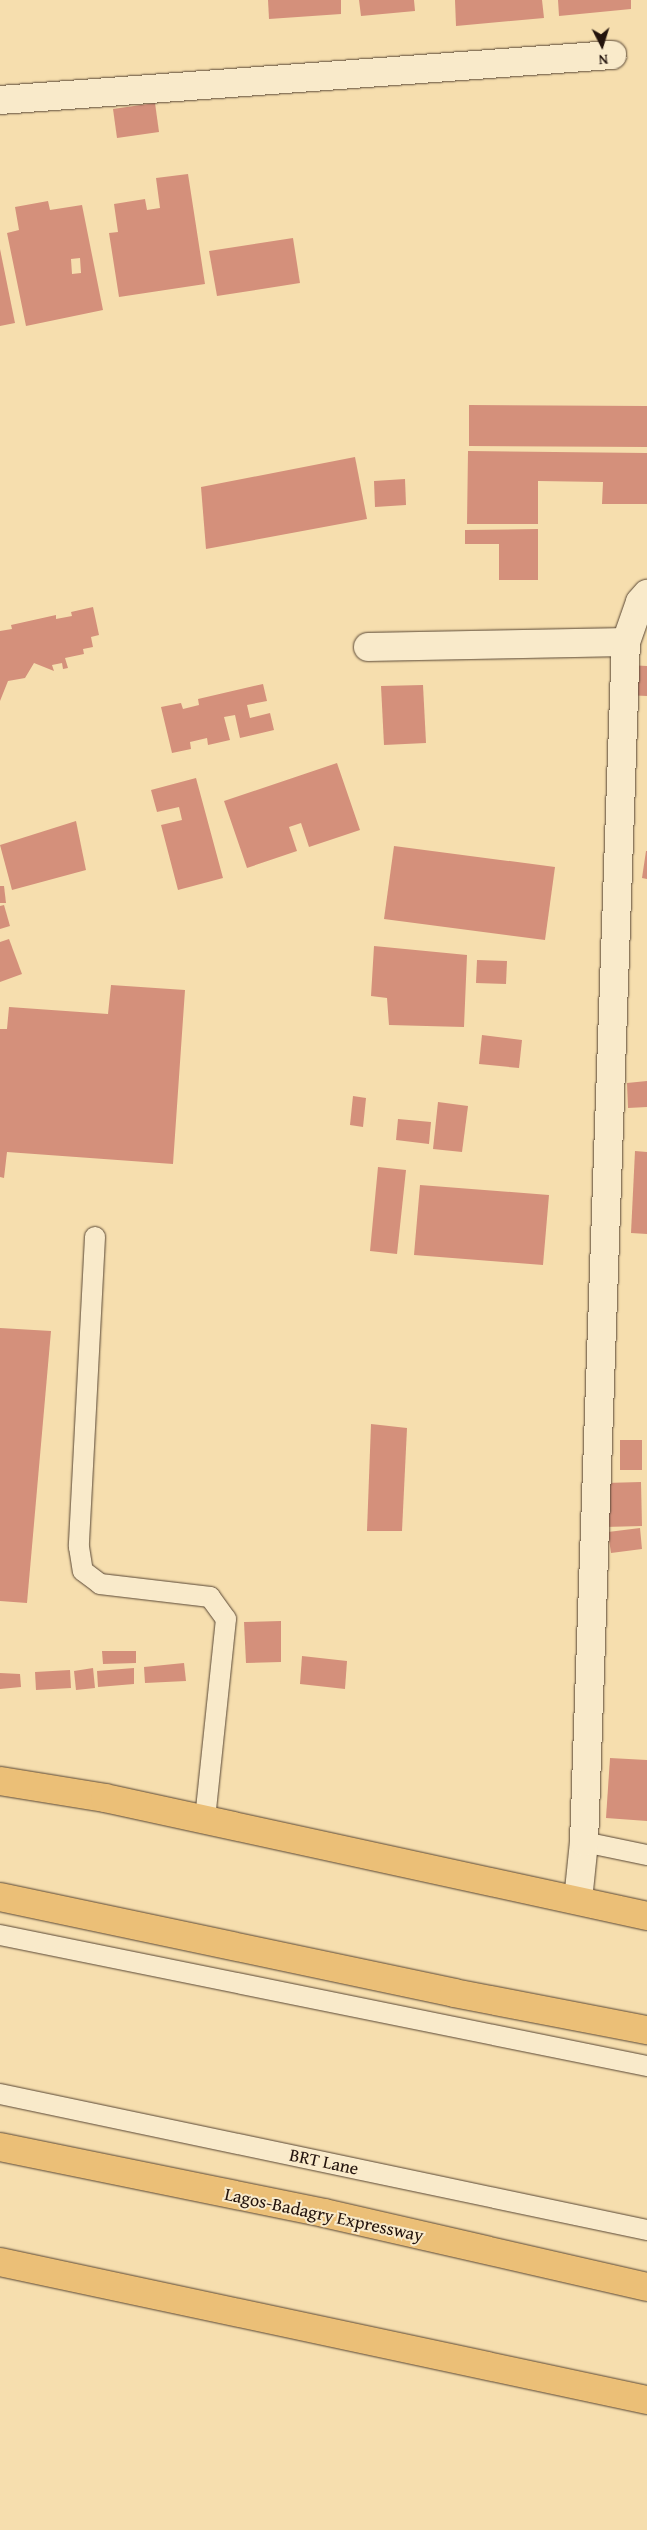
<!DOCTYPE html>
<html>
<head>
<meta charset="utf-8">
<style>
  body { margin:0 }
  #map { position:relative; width:647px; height:2530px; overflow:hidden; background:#f6deae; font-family:"Gentium Book Plus",serif }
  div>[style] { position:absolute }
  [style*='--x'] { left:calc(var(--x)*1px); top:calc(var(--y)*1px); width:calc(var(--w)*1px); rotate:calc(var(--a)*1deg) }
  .building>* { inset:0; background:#d4907b }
  .roads { filter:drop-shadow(0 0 1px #584634) drop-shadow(0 0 1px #584634) }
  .service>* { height:20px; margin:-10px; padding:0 10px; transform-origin:10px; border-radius:10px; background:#f9eaca }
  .minor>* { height:28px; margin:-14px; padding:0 14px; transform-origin:14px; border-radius:14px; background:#f9eaca }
  .primary>* { height:28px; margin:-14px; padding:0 14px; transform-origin:14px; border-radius:14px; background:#ebbf77 }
  .motorway>* { height:28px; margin:-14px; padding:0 14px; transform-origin:14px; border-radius:14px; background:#ebbf77 }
  span { translate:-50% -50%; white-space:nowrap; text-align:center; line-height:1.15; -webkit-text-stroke:4px #f9eaca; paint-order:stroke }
  .street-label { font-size:18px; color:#23130c }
  .north { position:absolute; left:577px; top:20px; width:50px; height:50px; -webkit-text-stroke:4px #f9eaca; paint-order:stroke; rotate:175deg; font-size:14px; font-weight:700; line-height:20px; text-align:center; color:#23130c }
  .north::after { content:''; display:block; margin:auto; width:18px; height:22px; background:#23130c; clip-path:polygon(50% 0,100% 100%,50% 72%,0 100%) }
</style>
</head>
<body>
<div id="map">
  <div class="building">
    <div style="clip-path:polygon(268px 0,341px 0,341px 14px,269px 19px)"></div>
    <div style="clip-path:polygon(359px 0,414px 0,415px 11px,361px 16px)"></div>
    <div style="clip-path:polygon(455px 0,542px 0,544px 18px,456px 26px)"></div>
    <div style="clip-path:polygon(558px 0,631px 0,631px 9px,559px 16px)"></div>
    <div style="clip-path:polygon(155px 103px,159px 132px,117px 138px,113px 109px)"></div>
    <div style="clip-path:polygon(188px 174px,205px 284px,119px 297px,109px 233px,118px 232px,114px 204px,145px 199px,147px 210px,160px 208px,156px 178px)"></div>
    <div style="clip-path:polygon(evenodd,48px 201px,50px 210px,82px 205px,103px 310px,26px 326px,7px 233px,19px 230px,15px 207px,48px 201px,80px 258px,81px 273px,72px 274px,71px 259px,80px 258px)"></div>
    <div style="clip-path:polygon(293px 238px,300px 283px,217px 296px,209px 251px)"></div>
    <div style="clip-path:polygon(0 249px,15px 323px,0 326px)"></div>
    <div style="clip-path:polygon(469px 405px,647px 406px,647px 447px,469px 446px)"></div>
    <div style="clip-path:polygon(468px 451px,647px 453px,647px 504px,602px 504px,603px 482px,538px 481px,538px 524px,467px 524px)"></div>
    <div style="clip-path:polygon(355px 457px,367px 519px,206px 549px,201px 487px)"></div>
    <div style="clip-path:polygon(405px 479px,406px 505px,375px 507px,374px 481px)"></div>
    <div style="clip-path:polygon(538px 529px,538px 580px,499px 580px,499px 544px,465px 544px,465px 530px)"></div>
    <div style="clip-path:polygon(93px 607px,99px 635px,91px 637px,93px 647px,83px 649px,84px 654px,65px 658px,68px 668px,63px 669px,62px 663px,52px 665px,54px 671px,34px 663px,25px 678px,8px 681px,0 701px,0 631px,12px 629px,11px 625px,56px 615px,56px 619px,72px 616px,71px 612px)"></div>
    <div style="clip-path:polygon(627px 665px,647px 666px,647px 696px,625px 695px)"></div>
    <div style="clip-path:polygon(263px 684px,267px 701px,247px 705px,250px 718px,270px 713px,274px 730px,240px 738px,235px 715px,224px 717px,230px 740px,208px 745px,207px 738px,190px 742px,191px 749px,172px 753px,161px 707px,181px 703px,183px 709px,199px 705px,198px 699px)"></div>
    <div style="clip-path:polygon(423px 685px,426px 743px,384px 745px,381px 686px)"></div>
    <div style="clip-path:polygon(337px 763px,360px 830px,309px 847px,301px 823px,289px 827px,297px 851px,247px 868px,224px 801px)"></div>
    <div style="clip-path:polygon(196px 778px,223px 878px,178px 890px,161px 825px,182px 820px,179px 807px,157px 812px,151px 790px)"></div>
    <div style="clip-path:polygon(76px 821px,86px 870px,12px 890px,0 845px)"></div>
    <div style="clip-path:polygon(394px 846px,555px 867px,545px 940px,384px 919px)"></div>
    <div style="clip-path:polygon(646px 851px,647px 851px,647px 879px,642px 878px)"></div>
    <div style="clip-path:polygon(0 886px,4px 886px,6px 903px,0 903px)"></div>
    <div style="clip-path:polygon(4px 905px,10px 926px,0 929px,0 906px)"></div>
    <div style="clip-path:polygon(9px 939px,22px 974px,0 982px,0 942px)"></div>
    <div style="clip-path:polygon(374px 946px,467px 955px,464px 1027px,389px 1025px,387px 998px,371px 996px)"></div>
    <div style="clip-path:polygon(477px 960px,507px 961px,506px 984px,476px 983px)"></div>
    <div style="clip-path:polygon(111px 985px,185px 990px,173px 1164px,7px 1152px,4px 1178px,0 1177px,0 1029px,7px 1029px,9px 1007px,108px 1014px)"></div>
    <div style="clip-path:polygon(482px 1035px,522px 1040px,519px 1068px,479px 1064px)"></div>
    <div style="clip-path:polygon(647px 1081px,647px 1107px,628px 1108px,627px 1083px)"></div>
    <div style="clip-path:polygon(353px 1096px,366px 1098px,363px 1127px,350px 1125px)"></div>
    <div style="clip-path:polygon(438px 1102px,468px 1106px,462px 1152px,433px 1149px)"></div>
    <div style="clip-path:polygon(398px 1119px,431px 1122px,429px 1144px,396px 1140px)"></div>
    <div style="clip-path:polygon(635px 1151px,647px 1152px,647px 1234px,631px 1233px)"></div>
    <div style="clip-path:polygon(378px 1167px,406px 1170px,397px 1254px,370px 1251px)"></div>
    <div style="clip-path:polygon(420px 1185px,549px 1195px,543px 1265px,414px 1255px)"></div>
    <div style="clip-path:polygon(0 1328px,51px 1331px,27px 1603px,0 1601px)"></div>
    <div style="clip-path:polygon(371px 1424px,407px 1428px,402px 1531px,367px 1531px)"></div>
    <div style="clip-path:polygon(620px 1440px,642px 1440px,642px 1470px,620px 1470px)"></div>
    <div style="clip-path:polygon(641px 1482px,642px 1526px,605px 1527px,605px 1483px)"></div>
    <div style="clip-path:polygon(640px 1528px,642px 1549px,611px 1553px,608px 1532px)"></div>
    <div style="clip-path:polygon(281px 1621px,281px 1662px,246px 1663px,244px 1622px)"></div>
    <div style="clip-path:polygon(102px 1651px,136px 1651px,136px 1663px,103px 1664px)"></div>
    <div style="clip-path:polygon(302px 1656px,347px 1661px,345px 1689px,300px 1684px)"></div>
    <div style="clip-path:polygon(184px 1663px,186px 1681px,145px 1683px,144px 1667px)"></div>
    <div style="clip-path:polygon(93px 1668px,95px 1688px,76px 1690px,74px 1671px)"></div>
    <div style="clip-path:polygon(134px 1668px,134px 1684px,98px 1687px,97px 1671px)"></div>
    <div style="clip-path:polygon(70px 1670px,71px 1688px,36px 1690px,35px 1672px)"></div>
    <div style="clip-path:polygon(0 1673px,20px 1674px,21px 1687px,0 1689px)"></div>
    <div style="clip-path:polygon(610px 1758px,647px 1760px,647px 1821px,606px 1818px)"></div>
  </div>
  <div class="roads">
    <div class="service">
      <div style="--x:95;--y:1237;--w:310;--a:93"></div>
      <div style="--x:79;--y:1547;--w:24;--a:81"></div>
      <div style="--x:83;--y:1571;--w:21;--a:37"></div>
      <div style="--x:100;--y:1584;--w:111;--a:6.7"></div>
      <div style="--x:210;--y:1597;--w:27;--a:54"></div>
      <div style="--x:226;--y:1619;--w:202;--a:96"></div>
      <div style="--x:584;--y:1842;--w:64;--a:11.7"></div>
      <div style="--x:0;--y:1935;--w:660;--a:11.45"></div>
      <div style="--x:0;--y:2094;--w:661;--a:11.87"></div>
    </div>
    <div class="minor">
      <div style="--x:0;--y:100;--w:614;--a:-4.21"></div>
      <div style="--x:368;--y:647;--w:258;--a:-1.1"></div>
      <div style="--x:578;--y:1900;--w:58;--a:-84.1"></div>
      <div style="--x:584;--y:1842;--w:1201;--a:-88"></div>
      <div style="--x:626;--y:642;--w:42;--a:-70.7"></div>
      <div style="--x:640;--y:602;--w:11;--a:-49"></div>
    </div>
    <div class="primary">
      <div style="--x:0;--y:1781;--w:106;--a:9.2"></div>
      <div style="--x:105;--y:1798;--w:555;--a:12.28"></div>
      <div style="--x:0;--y:2262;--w:662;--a:12.04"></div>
    </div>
    <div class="motorway">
      <div style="--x:0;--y:1897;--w:464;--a:11.9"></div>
      <div style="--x:454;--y:1993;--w:197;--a:10.9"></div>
      <div style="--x:0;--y:2147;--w:331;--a:11.5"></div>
      <div style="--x:324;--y:2213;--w:331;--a:12.9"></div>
    </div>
  </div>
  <div class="street-label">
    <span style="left:324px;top:2162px;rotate:12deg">BRT Lane</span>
    <span style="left:324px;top:2215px;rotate:12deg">Lagos-Badagry Expressway</span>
  </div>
  <div class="north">N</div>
</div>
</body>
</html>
